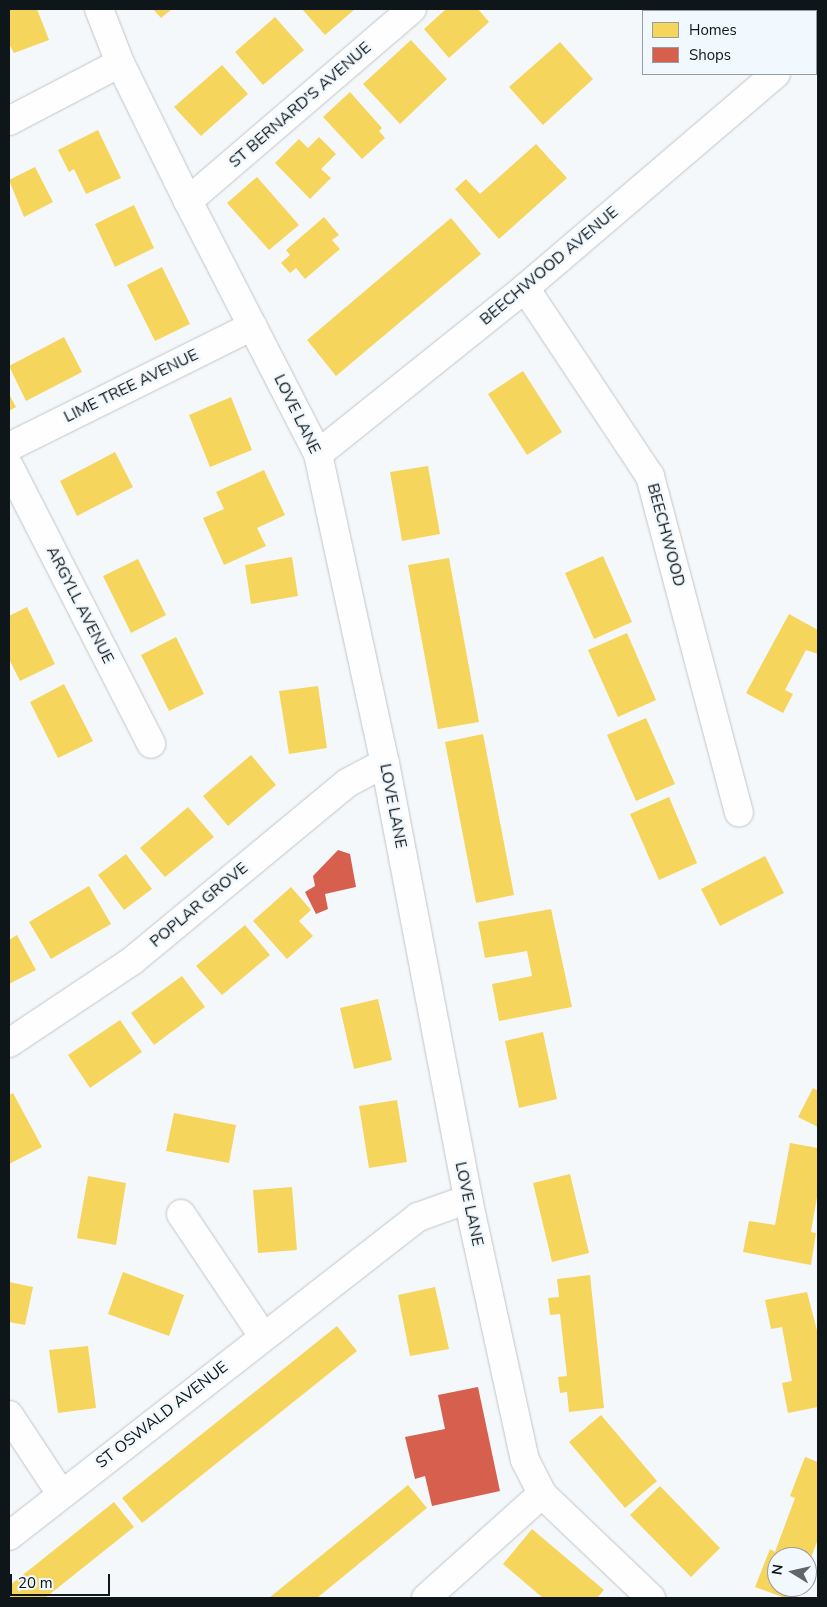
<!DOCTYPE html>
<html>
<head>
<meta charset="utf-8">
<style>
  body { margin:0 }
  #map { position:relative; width:827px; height:1607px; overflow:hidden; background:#f5f8fb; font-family:"Nunito Sans",sans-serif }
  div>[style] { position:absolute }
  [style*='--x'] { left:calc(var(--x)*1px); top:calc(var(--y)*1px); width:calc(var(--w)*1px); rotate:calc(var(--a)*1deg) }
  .homes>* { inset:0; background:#f6d55c }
  .shops>* { inset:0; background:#d6604d }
  .roads { filter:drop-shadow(0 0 1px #c1c5c8) drop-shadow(0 0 1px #c1c5c8) }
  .street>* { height:28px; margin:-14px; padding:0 14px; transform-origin:14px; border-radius:14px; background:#fefefe }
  span { translate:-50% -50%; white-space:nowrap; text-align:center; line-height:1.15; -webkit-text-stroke:5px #f2f9fe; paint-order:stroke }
  .street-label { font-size:16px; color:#0f1619 }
  .frame { position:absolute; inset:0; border:10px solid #0f1619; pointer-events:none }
  .legend { position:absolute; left:642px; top:10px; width:175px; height:65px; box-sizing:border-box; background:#f2f9fe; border:1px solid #979ea2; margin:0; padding:6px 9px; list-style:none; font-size:15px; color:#0f1619 }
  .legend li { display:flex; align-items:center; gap:10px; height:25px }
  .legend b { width:25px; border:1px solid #979ea2 }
  .north { position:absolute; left:767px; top:1547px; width:50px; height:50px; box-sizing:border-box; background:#f2f9fe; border:1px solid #979ea2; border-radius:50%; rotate:279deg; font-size:14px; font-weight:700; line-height:20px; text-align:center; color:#0f1619 }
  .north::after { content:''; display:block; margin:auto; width:18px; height:22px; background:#606568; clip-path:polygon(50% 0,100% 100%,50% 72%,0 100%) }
  .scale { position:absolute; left:10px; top:1574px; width:100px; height:22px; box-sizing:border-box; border:2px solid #0f1619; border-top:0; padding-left:6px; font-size:15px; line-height:18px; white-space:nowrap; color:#0f1619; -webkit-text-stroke:4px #f2f9fe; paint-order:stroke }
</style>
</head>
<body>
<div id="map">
  <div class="homes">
    <div style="clip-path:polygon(9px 9px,37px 9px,49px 40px,14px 53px,9px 44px)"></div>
    <div style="clip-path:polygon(153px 9px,172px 9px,161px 18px)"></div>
    <div style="clip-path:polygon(302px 9px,355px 9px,325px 35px)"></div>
    <div style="clip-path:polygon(446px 9px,478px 9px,489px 22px,449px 58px,424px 29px)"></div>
    <div style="clip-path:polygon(703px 9px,741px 9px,743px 11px,700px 11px)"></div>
    <div style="clip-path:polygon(749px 9px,777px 9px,774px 11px)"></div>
    <div style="clip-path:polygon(275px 17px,304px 50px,263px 85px,235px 52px)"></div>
    <div style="clip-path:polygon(411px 40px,447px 79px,400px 124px,363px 84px)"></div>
    <div style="clip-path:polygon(560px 42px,593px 79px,543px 125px,509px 87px)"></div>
    <div style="clip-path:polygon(222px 65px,248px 94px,201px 136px,174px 107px)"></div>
    <div style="clip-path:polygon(350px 92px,382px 128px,379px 131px,385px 138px,362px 159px,323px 117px)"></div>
    <div style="clip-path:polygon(98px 130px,121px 178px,86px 194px,74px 169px,69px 172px,58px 150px)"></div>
    <div style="clip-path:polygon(319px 137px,336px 154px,321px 169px,331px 178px,310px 199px,275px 163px,299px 139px,308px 148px)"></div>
    <div style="clip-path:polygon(536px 144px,567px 178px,499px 239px,455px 189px,466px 179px,480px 194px)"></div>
    <div style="clip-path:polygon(35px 167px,53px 202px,24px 217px,9px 180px)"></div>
    <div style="clip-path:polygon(257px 177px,299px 225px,269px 250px,227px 203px)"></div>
    <div style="clip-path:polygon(134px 205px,154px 248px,115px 267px,95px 224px)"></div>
    <div style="clip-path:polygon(324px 217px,339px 235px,332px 240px,340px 249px,305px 279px,296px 268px,290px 273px,281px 263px,290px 255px,286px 250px)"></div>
    <div style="clip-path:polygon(451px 218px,481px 254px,336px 376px,307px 340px)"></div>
    <div style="clip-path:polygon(162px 267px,190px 324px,155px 341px,127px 285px)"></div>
    <div style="clip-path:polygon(64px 337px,82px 372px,26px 401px,9px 366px)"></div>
    <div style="clip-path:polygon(523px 371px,562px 432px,527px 455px,488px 394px)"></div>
    <div style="clip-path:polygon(9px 394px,16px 407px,9px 411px)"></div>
    <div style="clip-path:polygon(231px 397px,252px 450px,210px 467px,189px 415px)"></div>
    <div style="clip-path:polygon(115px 452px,133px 487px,77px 516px,60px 481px)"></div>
    <div style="clip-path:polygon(428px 466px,440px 534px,402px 541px,390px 472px)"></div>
    <div style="clip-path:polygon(264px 470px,285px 515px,257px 528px,266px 546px,224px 565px,203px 518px,224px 509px,216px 492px)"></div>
    <div style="clip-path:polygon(603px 556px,632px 622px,594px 639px,565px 573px)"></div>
    <div style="clip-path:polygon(292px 557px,298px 596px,251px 604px,245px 565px)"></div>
    <div style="clip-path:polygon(449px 558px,479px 722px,438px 729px,408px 565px)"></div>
    <div style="clip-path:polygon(138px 559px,166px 615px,131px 633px,103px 576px)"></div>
    <div style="clip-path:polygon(27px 607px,55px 664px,20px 681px,9px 659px,9px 616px)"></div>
    <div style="clip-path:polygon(789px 614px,818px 630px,818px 654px,806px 650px,785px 690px,793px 694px,783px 713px,746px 693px)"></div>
    <div style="clip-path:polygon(627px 633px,656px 700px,618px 717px,588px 650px)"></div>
    <div style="clip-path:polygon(176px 637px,204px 694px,169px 711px,141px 655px)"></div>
    <div style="clip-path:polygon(64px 684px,93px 741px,58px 758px,30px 702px)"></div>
    <div style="clip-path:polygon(318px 686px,327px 748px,289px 754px,279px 691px)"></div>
    <div style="clip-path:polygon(646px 718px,675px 784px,636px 801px,607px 735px)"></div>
    <div style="clip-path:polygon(483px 734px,514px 895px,476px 903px,445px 742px)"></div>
    <div style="clip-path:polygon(251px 755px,276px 785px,228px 826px,203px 796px)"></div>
    <div style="clip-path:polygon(669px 797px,697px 863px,659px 880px,630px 814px)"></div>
    <div style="clip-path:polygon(188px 807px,214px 837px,165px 877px,140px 848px)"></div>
    <div style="clip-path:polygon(126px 854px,152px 889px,124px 910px,98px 875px)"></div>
    <div style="clip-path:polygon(765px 856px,784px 893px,720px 926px,701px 889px)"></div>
    <div style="clip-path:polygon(89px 886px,111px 924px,51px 959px,29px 922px)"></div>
    <div style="clip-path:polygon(291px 887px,311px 910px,299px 921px,313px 936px,287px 959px,253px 921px)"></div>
    <div style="clip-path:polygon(551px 909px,572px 1007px,499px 1021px,492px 984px,532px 976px,527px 951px,485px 958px,478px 922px)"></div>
    <div style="clip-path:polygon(245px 925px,270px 955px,222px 995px,196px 966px)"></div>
    <div style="clip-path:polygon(17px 935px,36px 970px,9px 984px,9px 940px)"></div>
    <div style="clip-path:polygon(182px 976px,205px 1007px,154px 1045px,131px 1013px)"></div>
    <div style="clip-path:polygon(378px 999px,392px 1060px,354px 1069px,340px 1008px)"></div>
    <div style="clip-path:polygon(120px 1020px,142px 1052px,90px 1088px,68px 1055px)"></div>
    <div style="clip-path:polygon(543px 1032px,557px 1099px,519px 1108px,505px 1041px)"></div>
    <div style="clip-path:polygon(813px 1088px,818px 1091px,818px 1127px,798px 1117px)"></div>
    <div style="clip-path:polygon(13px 1093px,42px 1147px,9px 1164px,9px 1095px)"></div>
    <div style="clip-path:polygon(397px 1100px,407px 1162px,369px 1168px,359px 1106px)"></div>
    <div style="clip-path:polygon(174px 1113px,236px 1125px,229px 1163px,166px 1151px)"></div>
    <div style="clip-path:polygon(790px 1143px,818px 1148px,818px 1191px,811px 1232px,816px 1233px,811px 1265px,743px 1252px,749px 1221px,775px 1225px)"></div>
    <div style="clip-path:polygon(570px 1174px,589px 1253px,552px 1262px,533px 1183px)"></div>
    <div style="clip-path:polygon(88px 1176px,126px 1183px,116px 1245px,77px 1238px)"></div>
    <div style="clip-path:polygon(292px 1187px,297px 1250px,258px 1253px,253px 1190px)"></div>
    <div style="clip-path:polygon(123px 1272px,184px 1295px,169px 1336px,108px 1314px)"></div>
    <div style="clip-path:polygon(590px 1275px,604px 1408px,569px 1412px,567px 1392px,560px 1393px,558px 1377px,567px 1376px,560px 1314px,550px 1315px,548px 1298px,559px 1297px,557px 1279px)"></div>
    <div style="clip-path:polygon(9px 1282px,33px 1287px,25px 1325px,9px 1322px)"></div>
    <div style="clip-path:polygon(435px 1287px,449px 1349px,410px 1356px,398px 1295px)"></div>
    <div style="clip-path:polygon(807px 1292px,818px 1334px,818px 1407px,788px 1413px,782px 1383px,792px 1381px,782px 1327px,771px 1329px,765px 1300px)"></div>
    <div style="clip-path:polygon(337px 1326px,357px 1351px,142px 1523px,122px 1498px)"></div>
    <div style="clip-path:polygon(88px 1346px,96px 1408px,58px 1413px,49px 1350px)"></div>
    <div style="clip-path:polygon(601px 1415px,657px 1481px,625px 1508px,569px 1442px)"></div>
    <div style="clip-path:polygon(805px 1457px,818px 1462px,818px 1539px,807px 1569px,807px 1557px,777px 1557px,777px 1587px,801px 1587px,796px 1598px,785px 1598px,755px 1587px,770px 1549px,775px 1552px,795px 1498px,790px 1496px)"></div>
    <div style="clip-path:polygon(408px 1485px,427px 1508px,317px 1598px,269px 1598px)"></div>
    <div style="clip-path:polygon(660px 1486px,720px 1548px,691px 1577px,630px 1515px)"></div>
    <div style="clip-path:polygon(114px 1502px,134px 1527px,45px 1598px,9px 1598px,9px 1586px)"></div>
    <div style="clip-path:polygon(532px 1529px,604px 1590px,597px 1598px,543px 1598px,503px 1564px)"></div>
  </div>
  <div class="shops">
    <div style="clip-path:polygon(338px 850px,350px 854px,356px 887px,325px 894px,328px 909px,316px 914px,305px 892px,315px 886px,313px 876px)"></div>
    <div style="clip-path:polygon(478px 1387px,500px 1491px,432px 1506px,425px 1476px,415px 1479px,405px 1437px,445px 1429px,438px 1395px)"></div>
  </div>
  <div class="roads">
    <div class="street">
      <div style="--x:99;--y:9;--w:58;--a:68.7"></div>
      <div style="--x:120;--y:63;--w:154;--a:63.8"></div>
      <div style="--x:188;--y:201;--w:284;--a:62.8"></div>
      <div style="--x:318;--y:454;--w:316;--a:77.8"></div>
      <div style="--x:385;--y:763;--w:444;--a:79.2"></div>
      <div style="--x:468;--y:1199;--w:267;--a:77.7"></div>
      <div style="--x:525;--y:1460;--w:38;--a:63"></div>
      <div style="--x:542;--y:1494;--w:151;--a:43.7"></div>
      <div style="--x:816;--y:39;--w:3;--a:-45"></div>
      <div style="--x:9;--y:121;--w:125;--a:-27.6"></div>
      <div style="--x:188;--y:201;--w:295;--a:-40.6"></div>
      <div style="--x:525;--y:288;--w:226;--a:56.4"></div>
      <div style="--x:650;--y:476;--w:348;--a:75.2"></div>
      <div style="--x:9;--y:447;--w:272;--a:-26.4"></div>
      <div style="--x:318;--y:454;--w:265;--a:-38.7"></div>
      <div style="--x:525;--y:288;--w:330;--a:-40.5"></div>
      <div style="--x:9;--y:466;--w:312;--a:62.9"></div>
      <div style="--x:9;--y:1043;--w:148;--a:-33.7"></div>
      <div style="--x:132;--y:961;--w:279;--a:-39.6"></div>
      <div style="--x:347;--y:783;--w:43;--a:-27.8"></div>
      <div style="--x:181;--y:1214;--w:147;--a:56.1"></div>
      <div style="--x:9;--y:1415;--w:95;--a:56.6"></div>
      <div style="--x:9;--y:1536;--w:519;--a:-37.95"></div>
      <div style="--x:418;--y:1217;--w:53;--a:-19.8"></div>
      <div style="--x:426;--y:1598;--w:156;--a:-41.9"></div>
    </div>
  </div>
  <div class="street-label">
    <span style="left:300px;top:105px;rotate:-41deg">ST BERNARD'S AVENUE</span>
    <span style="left:549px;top:266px;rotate:-40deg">BEECHWOOD AVENUE</span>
    <span style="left:131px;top:386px;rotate:-26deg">LIME TREE AVENUE</span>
    <span style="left:297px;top:414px;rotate:64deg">LOVE LANE</span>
    <span style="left:666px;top:535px;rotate:75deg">BEECHWOOD</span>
    <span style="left:80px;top:605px;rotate:63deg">ARGYLL AVENUE</span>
    <span style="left:393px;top:806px;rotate:79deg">LOVE LANE</span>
    <span style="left:199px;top:905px;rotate:-40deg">POPLAR GROVE</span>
    <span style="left:469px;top:1204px;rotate:78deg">LOVE LANE</span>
    <span style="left:162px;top:1415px;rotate:-38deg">ST OSWALD AVENUE</span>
  </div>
  <div class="frame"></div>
  <ul class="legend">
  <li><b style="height:14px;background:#f6d55c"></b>Homes</li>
  <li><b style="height:14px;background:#d6604d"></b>Shops</li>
  </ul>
  <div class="north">N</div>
  <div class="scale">20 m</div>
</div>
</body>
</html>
